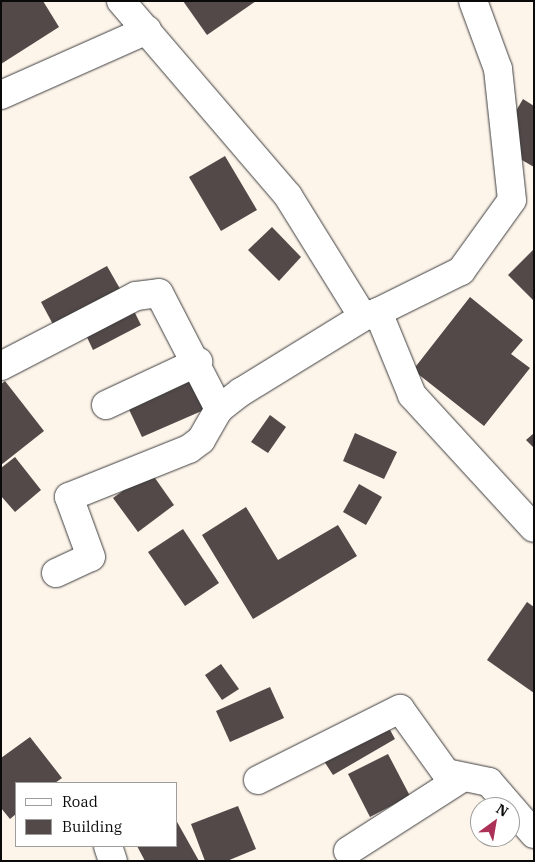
<!DOCTYPE html>
<html>
<head>
<meta charset="utf-8">
<style>
  body { margin:0 }
  #map { position:relative; width:535px; height:862px; overflow:hidden; background:#fdf4ea; font-family:"IBM Plex Serif",serif }
  div>[style] { position:absolute }
  [style*='--x'] { left:calc(var(--x)*1px); top:calc(var(--y)*1px); width:calc(var(--w)*1px); rotate:calc(var(--a)*1deg) }
  .building>* { inset:0; background:#524948 }
  .roads { filter:drop-shadow(0 0 1px #3d3d3d) drop-shadow(0 0 1px #3d3d3d) }
  .minor>* { height:28px; margin:-14px; padding:0 14px; transform-origin:14px; border-radius:14px; background:#fff }
  span { translate:-50% -50%; white-space:nowrap; text-align:center; line-height:1.15; -webkit-text-stroke:5px #fff; paint-order:stroke }
  .frame { position:absolute; inset:0; border:2px solid #0a0a0a; pointer-events:none }
  .legend { position:absolute; left:15px; top:782px; width:162px; height:65px; box-sizing:border-box; background:#fff; border:1px solid #9d9d9d; margin:0; padding:6px 9px; list-style:none; font-size:15px; color:#0a0a0a }
  .legend li { display:flex; align-items:center; gap:10px; height:25px }
  .legend b { width:25px; border:1px solid #9d9d9d }
  .north { position:absolute; left:470px; top:797px; width:50px; height:50px; box-sizing:border-box; background:#fff; border:1px solid #9d9d9d; border-radius:50%; rotate:32deg; font-size:14px; font-weight:700; line-height:20px; text-align:center; color:#0a0a0a }
  .north::after { content:''; display:block; margin:auto; width:18px; height:22px; background:#ac3157; clip-path:polygon(50% 0,100% 100%,50% 72%,0 100%) }
</style>
</head>
<body>
<div id="map">
  <div class="building">
    <div style="clip-path:polygon(1px 1px,43px 1px,59px 27px,1px 64px)"></div>
    <div style="clip-path:polygon(183px 1px,256px 1px,207px 35px)"></div>
    <div style="clip-path:polygon(523px 99px,534px 106px,534px 167px,496px 145px)"></div>
    <div style="clip-path:polygon(225px 156px,257px 210px,221px 231px,189px 177px)"></div>
    <div style="clip-path:polygon(272px 227px,301px 257px,279px 281px,248px 250px)"></div>
    <div style="clip-path:polygon(534px 249px,534px 301px,508px 275px)"></div>
    <div style="clip-path:polygon(107px 266px,123px 294px,56px 330px,41px 302px)"></div>
    <div style="clip-path:polygon(470px 297px,523px 340px,511px 354px,530px 368px,484px 426px,413px 370px)"></div>
    <div style="clip-path:polygon(132px 307px,141px 325px,93px 350px,84px 331px)"></div>
    <div style="clip-path:polygon(187px 371px,204px 410px,142px 437px,124px 399px)"></div>
    <div style="clip-path:polygon(5px 381px,44px 431px,1px 465px,1px 384px)"></div>
    <div style="clip-path:polygon(270px 415px,286px 427px,268px 453px,251px 442px)"></div>
    <div style="clip-path:polygon(355px 433px,397px 452px,384px 479px,343px 461px)"></div>
    <div style="clip-path:polygon(534px 433px,534px 448px,526px 440px)"></div>
    <div style="clip-path:polygon(15px 457px,41px 490px,15px 512px,1px 496px,1px 468px)"></div>
    <div style="clip-path:polygon(150px 471px,174px 505px,138px 532px,113px 498px)"></div>
    <div style="clip-path:polygon(359px 484px,382px 497px,366px 525px,343px 512px)"></div>
    <div style="clip-path:polygon(246px 507px,278px 560px,338px 525px,357px 556px,253px 619px,202px 535px)"></div>
    <div style="clip-path:polygon(183px 529px,219px 583px,185px 606px,148px 552px)"></div>
    <div style="clip-path:polygon(527px 602px,534px 607px,534px 693px,487px 660px)"></div>
    <div style="clip-path:polygon(221px 664px,239px 689px,222px 700px,205px 675px)"></div>
    <div style="clip-path:polygon(270px 687px,284px 718px,230px 742px,216px 711px)"></div>
    <div style="clip-path:polygon(383px 717px,395px 739px,333px 775px,320px 755px)"></div>
    <div style="clip-path:polygon(30px 737px,62px 778px,55px 783px,16px 783px,16px 814px,10px 819px,1px 808px,1px 758px)"></div>
    <div style="clip-path:polygon(388px 754px,410px 796px,370px 817px,348px 774px)"></div>
    <div style="clip-path:polygon(238px 806px,256px 849px,227px 861px,205px 861px,191px 824px)"></div>
    <div style="clip-path:polygon(176px 820px,199px 861px,145px 861px,137px 846px,176px 846px)"></div>
  </div>
  <div class="roads">
    <div class="minor">
      <div style="--x:121;--y:1;--w:257;--a:49.4"></div>
      <div style="--x:288;--y:196;--w:142;--a:58.2"></div>
      <div style="--x:363;--y:317;--w:16;--a:-18"></div>
      <div style="--x:378;--y:312;--w:90;--a:67.7"></div>
      <div style="--x:412;--y:395;--w:180;--a:47.5"></div>
      <div style="--x:1;--y:95;--w:160;--a:-24"></div>
      <div style="--x:378;--y:312;--w:93;--a:-26.3"></div>
      <div style="--x:461;--y:271;--w:87;--a:-54.3"></div>
      <div style="--x:512;--y:200;--w:132;--a:-96.1"></div>
      <div style="--x:498;--y:69;--w:72;--a:-110.2"></div>
      <div style="--x:1;--y:366;--w:152;--a:-27.4"></div>
      <div style="--x:136;--y:296;--w:23;--a:-7"></div>
      <div style="--x:159;--y:293;--w:131;--a:62.7"></div>
      <div style="--x:106;--y:405;--w:102;--a:-25.1"></div>
      <div style="--x:56;--y:573;--w:38;--a:-25"></div>
      <div style="--x:91;--y:557;--w:64;--a:-110.1"></div>
      <div style="--x:69;--y:497;--w:129;--a:-21.8"></div>
      <div style="--x:189;--y:449;--w:15;--a:-37"></div>
      <div style="--x:201;--y:440;--w:36;--a:-60"></div>
      <div style="--x:219;--y:409;--w:28;--a:-38"></div>
      <div style="--x:241;--y:392;--w:143;--a:-31.6"></div>
      <div style="--x:258;--y:780;--w:159;--a:-26.6"></div>
      <div style="--x:400;--y:709;--w:79;--a:54.3"></div>
      <div style="--x:446;--y:773;--w:44;--a:11.8"></div>
      <div style="--x:489;--y:782;--w:69;--a:49.1"></div>
      <div style="--x:108;--y:846;--w:16;--a:72"></div>
      <div style="--x:348;--y:851;--w:133;--a:-32.7"></div>
    </div>
  </div>
  <div class="frame"></div>
  <ul class="legend">
  <li><b style="height:6px;background:#fff"></b>Road</li>
  <li><b style="height:14px;background:#524948"></b>Building</li>
  </ul>
  <div class="north">N</div>
</div>
</body>
</html>
